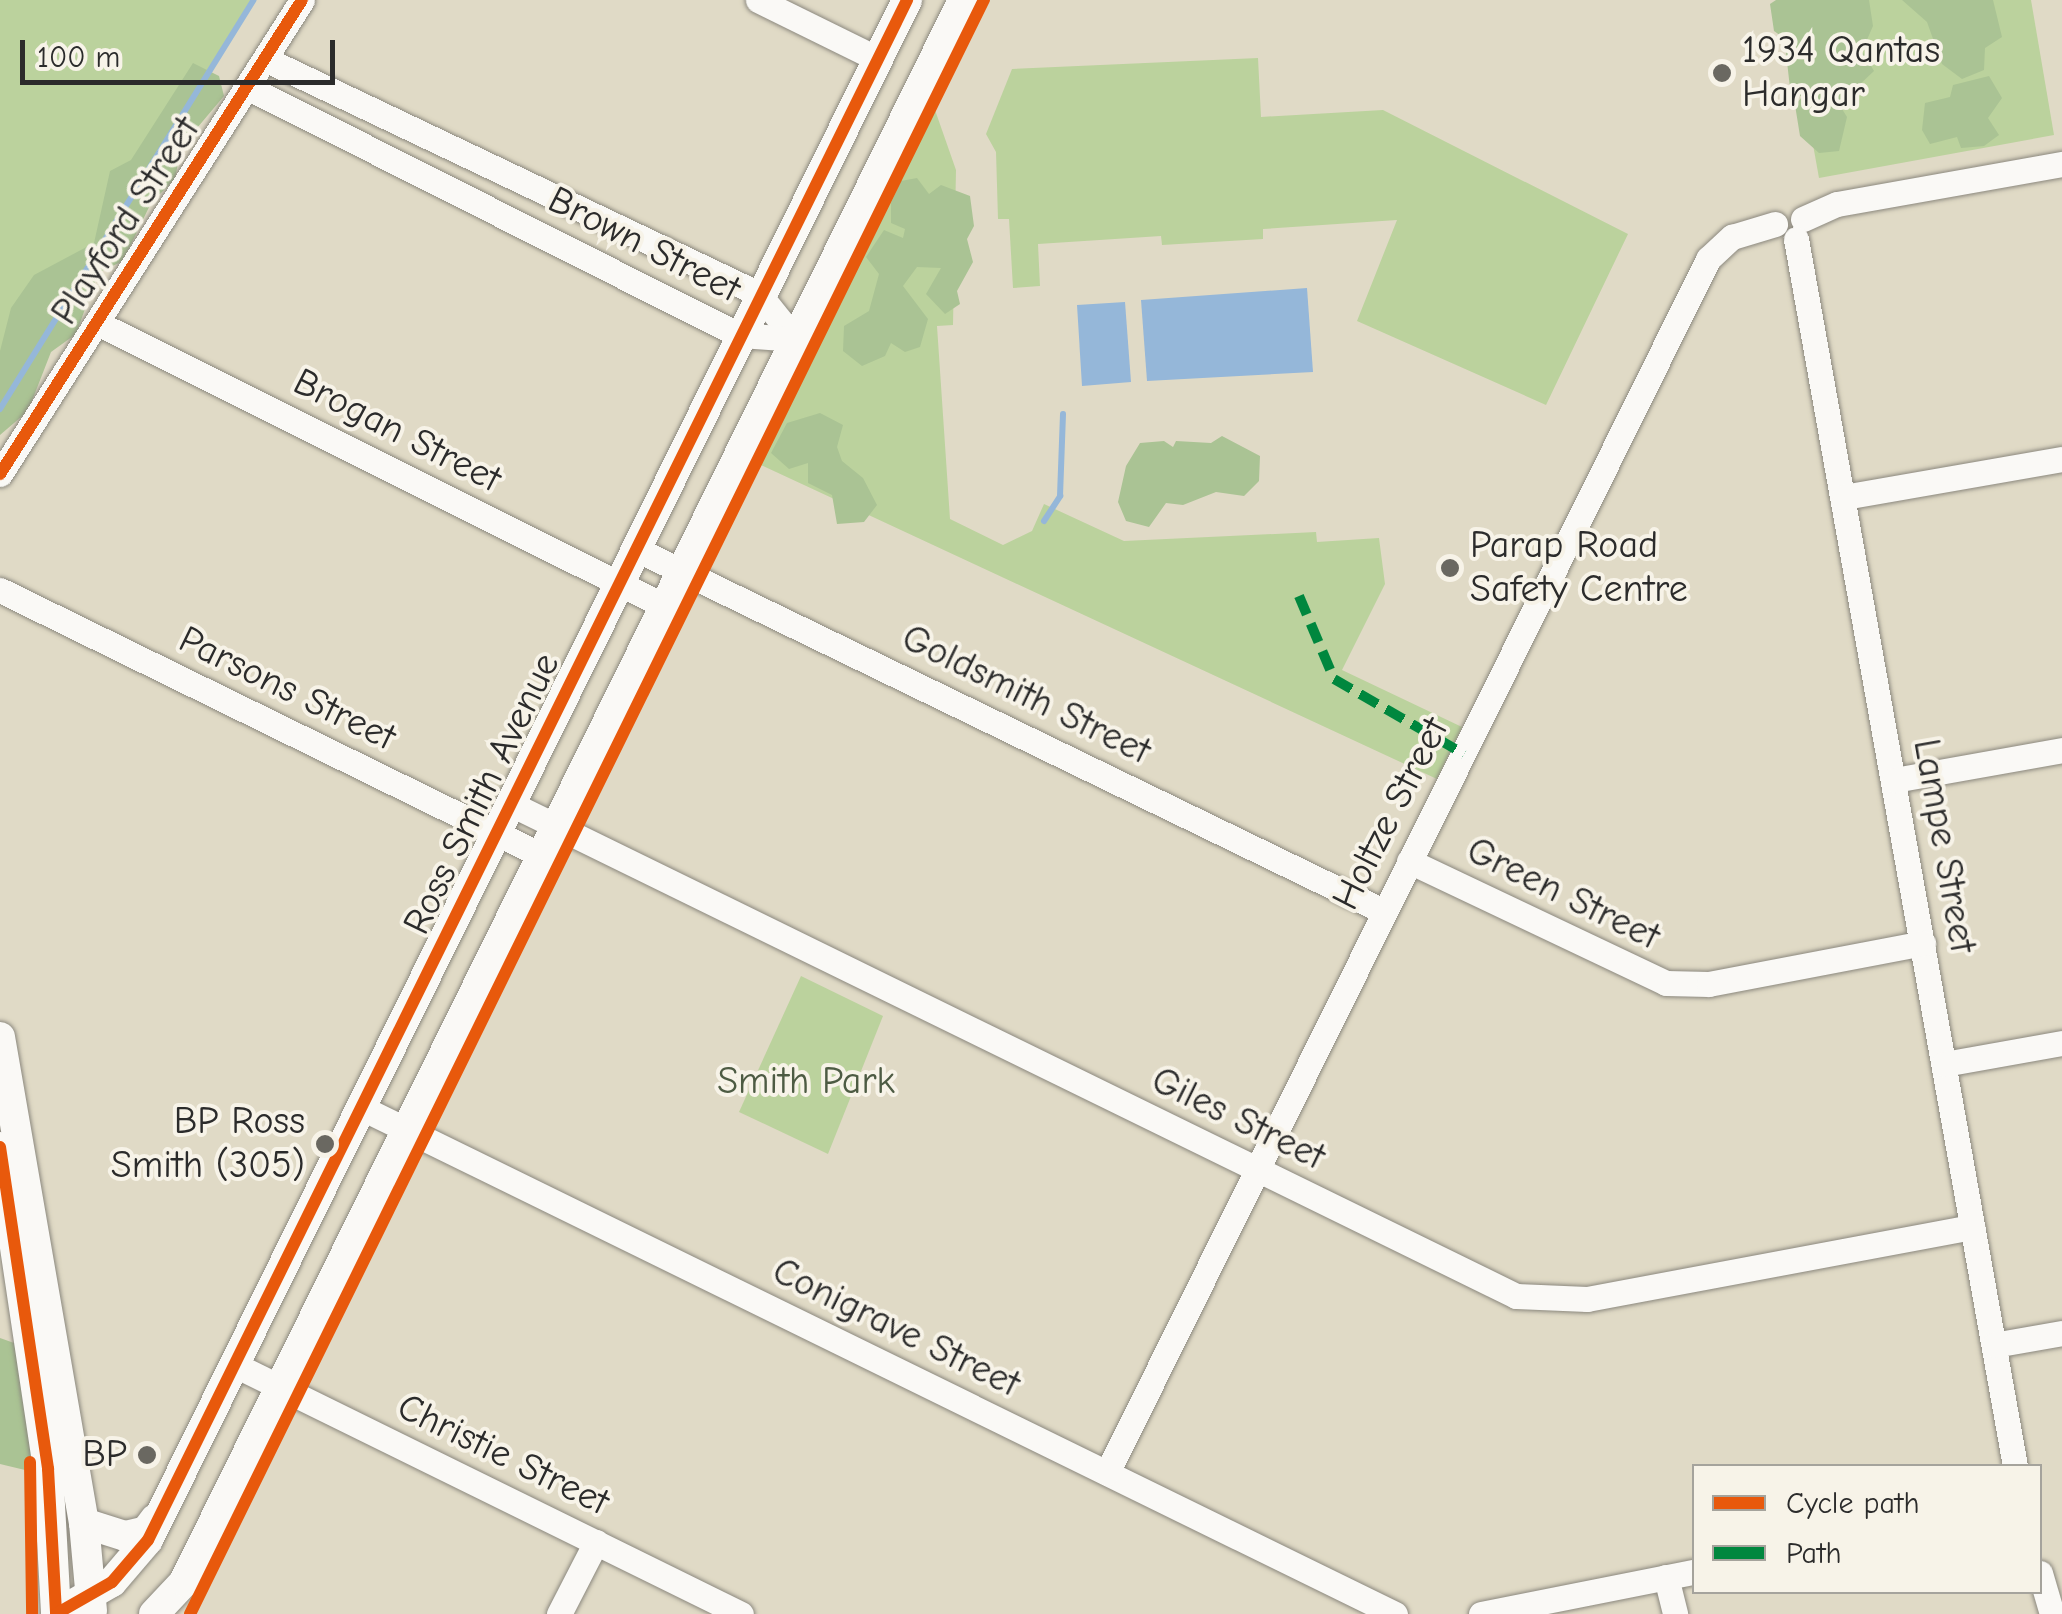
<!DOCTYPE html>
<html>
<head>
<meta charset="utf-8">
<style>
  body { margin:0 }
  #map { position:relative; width:2062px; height:1614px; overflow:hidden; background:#e0dac6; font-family:"Comic Neue",sans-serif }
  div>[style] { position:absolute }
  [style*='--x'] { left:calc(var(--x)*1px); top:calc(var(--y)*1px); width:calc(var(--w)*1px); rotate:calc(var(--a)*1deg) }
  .green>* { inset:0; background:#bbd29d }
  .forest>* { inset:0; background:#aac394 }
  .water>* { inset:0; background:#95b7d9 }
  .stream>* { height:6px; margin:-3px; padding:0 3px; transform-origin:3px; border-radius:3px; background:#95b7d9 }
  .roads { filter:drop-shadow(0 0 2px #8b887e) drop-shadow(0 0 2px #8b887e) }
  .minor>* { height:25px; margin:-12.5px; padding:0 12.5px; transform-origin:12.5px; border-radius:12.5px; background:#faf9f6 }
  .tertiary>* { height:30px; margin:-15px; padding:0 15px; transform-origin:15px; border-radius:15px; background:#faf9f6 }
  .quiet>* { height:10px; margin-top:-5px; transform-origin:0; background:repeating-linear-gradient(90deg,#00873e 0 20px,transparent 0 30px) }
  .cycleway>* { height:12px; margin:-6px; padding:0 6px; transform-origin:6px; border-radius:6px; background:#e8590c }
  .dots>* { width:28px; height:28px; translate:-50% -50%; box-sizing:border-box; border:5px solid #f7f3e8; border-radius:50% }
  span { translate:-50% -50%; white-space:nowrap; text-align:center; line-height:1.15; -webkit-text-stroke:8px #f7f3e8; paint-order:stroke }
  .poi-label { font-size:38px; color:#2b2b2b }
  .left { translate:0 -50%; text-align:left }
  .right { translate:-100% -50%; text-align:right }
  .street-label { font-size:38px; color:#2b2b2b }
  .park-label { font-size:38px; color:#4d5b43 }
  .legend { position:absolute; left:1692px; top:1464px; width:350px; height:130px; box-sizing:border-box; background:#f7f3e8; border:2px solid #a5a39c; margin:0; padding:12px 18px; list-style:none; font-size:30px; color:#2b2b2b }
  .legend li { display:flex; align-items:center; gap:20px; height:50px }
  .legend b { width:50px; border:2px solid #a5a39c }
  .scale { position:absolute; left:20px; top:40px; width:315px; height:45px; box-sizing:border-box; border:5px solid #2b2b2b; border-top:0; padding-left:12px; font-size:30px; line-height:35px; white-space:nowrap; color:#2b2b2b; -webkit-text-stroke:8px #f7f3e8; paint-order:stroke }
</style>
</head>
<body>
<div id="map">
  <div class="green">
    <div style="clip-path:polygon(0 0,254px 0,0 407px)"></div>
    <div style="clip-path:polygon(1787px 0,2031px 0,2054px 135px,1819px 178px)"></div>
    <div style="clip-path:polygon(1258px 58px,1261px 117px,1383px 110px,1628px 234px,1546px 405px,1357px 321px,1397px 220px,1263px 229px,1263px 239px,1162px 245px,1161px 236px,1038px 244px,1040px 286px,1013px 288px,1009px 219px,998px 219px,996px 152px,986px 134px,1012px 69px)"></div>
    <div style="clip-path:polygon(935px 110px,956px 170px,953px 325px,937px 326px,950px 519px,1003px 545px,1032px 531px,1044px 504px,1124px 541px,1316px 532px,1317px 542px,1379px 538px,1385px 584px,1342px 670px,1462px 727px,1437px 779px,761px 465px)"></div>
    <div style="clip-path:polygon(801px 976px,883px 1016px,828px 1154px,739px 1112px)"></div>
  </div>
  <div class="forest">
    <div style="clip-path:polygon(1776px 0,1869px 0,1873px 26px,1862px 51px,1874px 71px,1839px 104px,1847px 117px,1839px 151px,1819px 153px,1800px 136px,1795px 105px,1802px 97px,1790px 88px,1786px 53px,1792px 44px,1774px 31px,1770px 4px)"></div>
    <div style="clip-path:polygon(1902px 0,1993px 0,2002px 37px,1985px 48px,1984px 70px,1962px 79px,1942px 64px,1927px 22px)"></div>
    <div style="clip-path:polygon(193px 63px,219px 76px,224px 96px,181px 147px,175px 179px,151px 203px,123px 261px,98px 273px,76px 334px,51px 352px,28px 411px,0 435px,0 351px,11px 308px,34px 275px,94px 243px,110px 171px,131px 160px)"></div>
    <div style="clip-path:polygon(1989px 76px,2002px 98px,1988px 118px,1999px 135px,1984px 146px,1961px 148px,1957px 137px,1930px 144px,1922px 130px,1925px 103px,1950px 97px,1953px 85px)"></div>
    <div style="clip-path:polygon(917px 178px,929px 194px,941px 185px,970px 196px,974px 226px,967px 239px,973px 262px,957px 291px,960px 304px,945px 314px,926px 294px,941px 268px,917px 267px,903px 286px,928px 319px,920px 347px,905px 352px,891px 343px,885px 356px,862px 366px,843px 351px,844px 326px,869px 311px,879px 274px,866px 257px,884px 230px,903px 238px,905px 229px,891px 223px,891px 203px,901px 181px)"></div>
    <div style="clip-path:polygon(820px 413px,843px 425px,837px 447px,842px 461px,863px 478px,877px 505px,864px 522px,837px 524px,832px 495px,808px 483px,808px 463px,789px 469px,771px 453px,787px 423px)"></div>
    <div style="clip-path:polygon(1222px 436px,1260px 456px,1259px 481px,1244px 496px,1216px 492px,1183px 505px,1166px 503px,1149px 527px,1126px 521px,1118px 502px,1126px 466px,1140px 443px,1164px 441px,1173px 447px,1176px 441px,1211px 443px)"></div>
    <div style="clip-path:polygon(0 1338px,14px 1343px,42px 1454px,25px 1470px,0 1464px)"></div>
  </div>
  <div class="water">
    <div style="clip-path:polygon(1307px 288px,1313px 372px,1147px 381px,1141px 300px)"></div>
    <div style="clip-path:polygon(1125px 302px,1131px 382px,1082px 386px,1077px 305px)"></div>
  </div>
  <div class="stream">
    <div style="--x:0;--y:409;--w:481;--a:-58.2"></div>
    <div style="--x:1044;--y:521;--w:30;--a:-57"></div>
    <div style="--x:1060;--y:496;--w:82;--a:-87.9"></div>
  </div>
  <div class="roads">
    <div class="minor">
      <div style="--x:758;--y:0;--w:134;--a:26.2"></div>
      <div style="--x:265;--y:59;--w:547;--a:25.44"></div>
      <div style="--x:759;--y:294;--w:58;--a:51.3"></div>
      <div style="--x:247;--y:87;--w:551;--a:26.75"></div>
      <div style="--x:739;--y:335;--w:56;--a:4.1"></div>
      <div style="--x:1803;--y:219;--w:37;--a:-24"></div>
      <div style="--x:1837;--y:204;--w:229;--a:-10.1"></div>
      <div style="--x:1796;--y:239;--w:1246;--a:79.88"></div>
      <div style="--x:97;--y:323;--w:634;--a:26.52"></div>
      <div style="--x:0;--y:474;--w:562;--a:-57.5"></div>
      <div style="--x:1844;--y:497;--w:221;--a:-9.9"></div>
      <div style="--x:634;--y:548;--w:832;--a:25.86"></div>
      <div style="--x:0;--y:590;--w:602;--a:26.1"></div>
      <div style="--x:1894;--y:780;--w:171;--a:-10.1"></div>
      <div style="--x:511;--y:804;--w:1119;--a:26.08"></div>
      <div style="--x:1516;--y:1296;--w:71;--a:2.4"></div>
      <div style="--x:1587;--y:1299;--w:392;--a:-10.6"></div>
      <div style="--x:1409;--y:861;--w:284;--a:25.4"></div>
      <div style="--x:1666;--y:983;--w:43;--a:1.3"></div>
      <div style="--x:1709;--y:984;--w:218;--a:-10.8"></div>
      <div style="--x:1944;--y:1064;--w:120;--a:-10.1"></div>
      <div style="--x:364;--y:1109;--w:1148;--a:26.1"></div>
      <div style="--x:1994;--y:1345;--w:69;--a:-10"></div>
      <div style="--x:233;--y:1364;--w:566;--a:26.2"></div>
      <div style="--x:1107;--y:1473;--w:1355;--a:-63.66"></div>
      <div style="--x:1708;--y:259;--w:33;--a:-43"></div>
      <div style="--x:1732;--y:237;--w:45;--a:-16.8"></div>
      <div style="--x:2040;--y:1573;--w:43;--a:73.7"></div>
      <div style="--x:1666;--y:1577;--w:38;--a:76"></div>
      <div style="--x:559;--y:1614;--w:81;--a:-62.8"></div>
      <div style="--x:1481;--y:1614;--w:217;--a:-11.2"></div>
    </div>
    <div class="tertiary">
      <div style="--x:0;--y:1037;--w:493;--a:80.2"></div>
      <div style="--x:84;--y:1523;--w:88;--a:84.8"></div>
      <div style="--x:0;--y:1147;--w:326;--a:81.5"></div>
      <div style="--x:48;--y:1469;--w:145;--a:86.8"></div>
      <div style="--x:56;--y:1614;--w:64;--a:-29.7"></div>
      <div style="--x:112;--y:1582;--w:55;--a:-49.4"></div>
      <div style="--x:148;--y:1540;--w:1717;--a:-63.76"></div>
      <div style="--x:84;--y:1523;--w:43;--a:17.6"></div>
      <div style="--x:125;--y:1536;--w:22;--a:-13"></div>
      <div style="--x:146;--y:1531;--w:15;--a:-53"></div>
      <div style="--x:154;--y:1614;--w:44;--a:-46.8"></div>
      <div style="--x:184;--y:1582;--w:1763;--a:-63.78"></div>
    </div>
  </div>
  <div class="quiet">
    <div style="--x:1299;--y:596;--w:90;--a:67.1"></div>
    <div style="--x:1334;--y:679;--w:150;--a:30"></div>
  </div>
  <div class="cycleway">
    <div style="--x:0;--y:474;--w:562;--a:-57.5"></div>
    <div style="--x:0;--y:1147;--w:326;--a:81.5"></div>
    <div style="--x:48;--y:1469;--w:145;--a:86.8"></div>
    <div style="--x:56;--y:1614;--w:64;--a:-29.7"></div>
    <div style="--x:112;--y:1582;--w:55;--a:-49.4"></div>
    <div style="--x:148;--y:1540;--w:1717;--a:-63.76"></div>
    <div style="--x:30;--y:1462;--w:152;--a:89.2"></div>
    <div style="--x:190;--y:1614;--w:1799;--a:-63.81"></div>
  </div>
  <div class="dots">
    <div style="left:1722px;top:73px;background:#6a6861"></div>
    <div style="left:1450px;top:568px;background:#6a6861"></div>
    <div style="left:325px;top:1144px;background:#6a6861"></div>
    <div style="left:147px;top:1455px;background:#6a6861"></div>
  </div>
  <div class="poi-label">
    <span class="left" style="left:1742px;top:73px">1934 Qantas<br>Hangar</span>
    <span class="left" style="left:1470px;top:568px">Parap Road<br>Safety Centre</span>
    <span class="right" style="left:305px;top:1144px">BP Ross<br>Smith (305)</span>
    <span class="right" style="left:127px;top:1455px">BP</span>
  </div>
  <div class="street-label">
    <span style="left:126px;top:221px;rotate:-57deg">Playford Street</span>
    <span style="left:644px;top:245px;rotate:27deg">Brown Street</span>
    <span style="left:397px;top:431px;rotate:27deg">Brogan Street</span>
    <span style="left:287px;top:689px;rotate:26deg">Parsons Street</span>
    <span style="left:1026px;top:695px;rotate:26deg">Goldsmith Street</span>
    <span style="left:482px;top:794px;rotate:-64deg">Ross Smith Avenue</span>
    <span style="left:1391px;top:814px;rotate:-63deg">Holtze Street</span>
    <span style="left:1944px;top:846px;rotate:80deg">Lampe Street</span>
    <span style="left:1563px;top:894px;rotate:26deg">Green Street</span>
    <span style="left:1238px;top:1119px;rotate:26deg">Giles Street</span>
    <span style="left:896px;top:1328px;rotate:26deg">Conigrave Street</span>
    <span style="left:503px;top:1455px;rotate:26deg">Christie Street</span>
  </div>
  <div class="park-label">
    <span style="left:806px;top:1082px">Smith Park</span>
  </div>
  <ul class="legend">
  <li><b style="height:12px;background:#e8590c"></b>Cycle path</li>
  <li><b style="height:12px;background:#00873e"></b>Path</li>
  </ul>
  <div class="scale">100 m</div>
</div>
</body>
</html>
